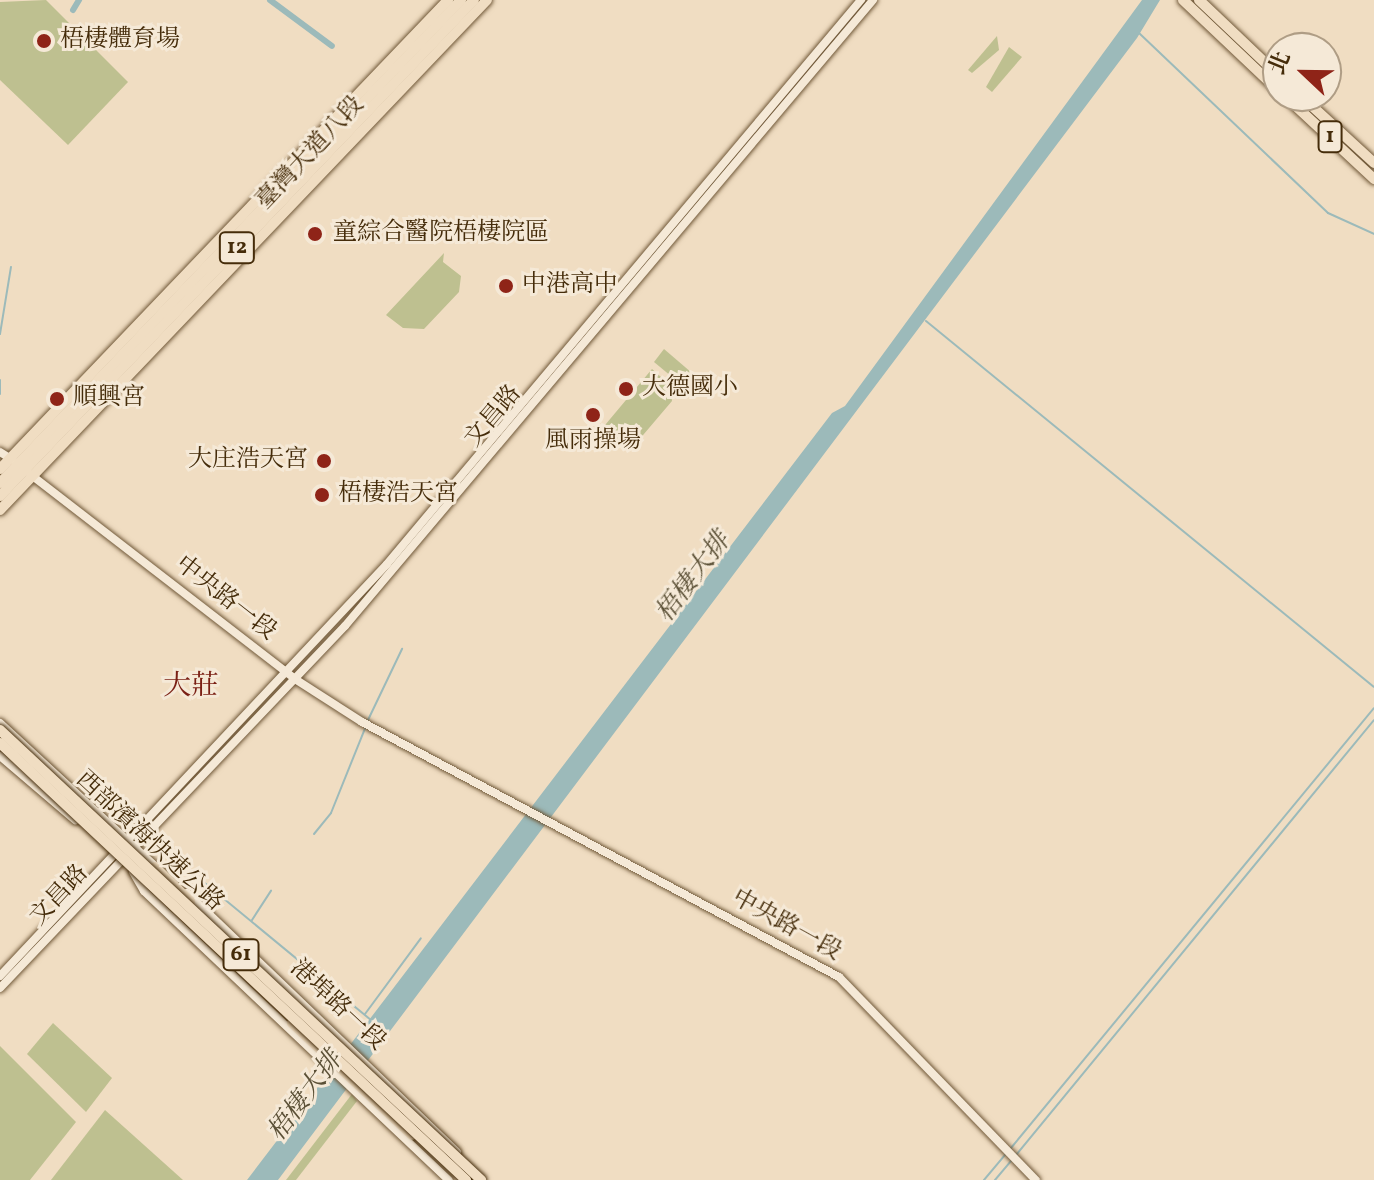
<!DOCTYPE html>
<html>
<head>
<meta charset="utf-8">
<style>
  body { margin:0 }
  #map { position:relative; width:1374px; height:1180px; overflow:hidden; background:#f0ddc2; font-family:Vollkorn,"Noto Serif TC",serif }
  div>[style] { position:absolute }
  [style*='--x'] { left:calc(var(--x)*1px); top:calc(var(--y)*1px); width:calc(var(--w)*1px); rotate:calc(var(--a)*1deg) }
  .green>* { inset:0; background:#bec090 }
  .water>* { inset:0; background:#9cbaba }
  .stream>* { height:2px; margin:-1px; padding:0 1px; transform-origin:1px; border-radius:1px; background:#9cbaba }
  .canal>* { height:6px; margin:-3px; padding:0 3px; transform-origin:3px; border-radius:3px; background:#9cbaba }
  .roads { filter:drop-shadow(0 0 2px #705838) drop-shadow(0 0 2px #705838) }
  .tertiary>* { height:8px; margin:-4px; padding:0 4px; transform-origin:4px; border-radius:4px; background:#f5e9d7 }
  .primary>* { height:10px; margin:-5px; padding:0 5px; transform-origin:5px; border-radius:5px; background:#f0ddc2 }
  .trunk>* { height:10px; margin:-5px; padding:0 5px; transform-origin:5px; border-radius:5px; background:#f0ddc2 }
  .bridges { filter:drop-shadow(0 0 2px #452c0a) drop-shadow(0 0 2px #452c0a) }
  .trunk-bridge>* { height:10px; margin:-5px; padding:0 5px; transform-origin:5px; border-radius:5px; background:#f0ddc2 }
  .dots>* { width:22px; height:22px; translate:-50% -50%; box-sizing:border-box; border:4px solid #f5e9d7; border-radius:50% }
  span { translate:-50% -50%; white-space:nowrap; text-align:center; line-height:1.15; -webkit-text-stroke:6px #f5e9d7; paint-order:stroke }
  .shield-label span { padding:2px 6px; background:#f5e9d7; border:2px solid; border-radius:6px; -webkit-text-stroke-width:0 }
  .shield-label { font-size:22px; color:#452c0a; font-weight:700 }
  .poi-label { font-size:24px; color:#452c0a }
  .left { translate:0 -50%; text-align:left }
  .right { translate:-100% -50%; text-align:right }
  .street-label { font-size:24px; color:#452c0a }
  .water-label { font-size:26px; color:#5b5036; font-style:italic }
  .quarter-label { font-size:28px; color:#7a1f14 }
  .north { position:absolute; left:1262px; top:32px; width:80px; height:80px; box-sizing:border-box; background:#f5e9d7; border:2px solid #af9d85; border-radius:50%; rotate:292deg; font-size:22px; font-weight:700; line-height:32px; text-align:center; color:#452c0a }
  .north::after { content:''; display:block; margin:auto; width:28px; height:36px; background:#8f2418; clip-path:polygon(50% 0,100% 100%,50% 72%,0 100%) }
</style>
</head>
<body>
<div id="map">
  <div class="green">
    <div style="clip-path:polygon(46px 0,128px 82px,68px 145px,0 80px,0 2px)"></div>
    <div style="clip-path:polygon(997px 36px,999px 50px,972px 73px,968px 70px)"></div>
    <div style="clip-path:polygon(1009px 47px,1022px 57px,992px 92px,986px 87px)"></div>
    <div style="clip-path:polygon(444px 253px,443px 262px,461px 276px,459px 292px,424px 329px,403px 328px,386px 315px)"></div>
    <div style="clip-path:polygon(664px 349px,699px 379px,689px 391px,654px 362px)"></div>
    <div style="clip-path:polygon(652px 369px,670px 385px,672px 401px,638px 441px,620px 443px,610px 429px,599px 441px,595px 437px)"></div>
    <div style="clip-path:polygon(53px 1023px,112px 1078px,86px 1112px,27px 1054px)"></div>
    <div style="clip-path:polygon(0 1046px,76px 1122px,30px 1180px,0 1180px)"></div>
    <div style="clip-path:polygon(352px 1094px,357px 1101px,296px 1180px,286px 1180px)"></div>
    <div style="clip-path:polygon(105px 1110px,183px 1180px,51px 1180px)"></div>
  </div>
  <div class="water">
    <div style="clip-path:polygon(1142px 0,1160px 0,1137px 38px,278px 1180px,247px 1180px,832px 413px,845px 406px)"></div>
  </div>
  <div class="stream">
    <div style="--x:1139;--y:33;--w:261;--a:43.6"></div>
    <div style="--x:1328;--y:213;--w:51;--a:24.5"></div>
    <div style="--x:926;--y:321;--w:578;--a:39.25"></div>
    <div style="--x:0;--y:334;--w:68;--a:-80.7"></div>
    <div style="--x:0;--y:380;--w:14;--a:90"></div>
    <div style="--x:368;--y:720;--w:79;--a:-64.4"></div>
    <div style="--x:314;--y:834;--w:27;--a:-51"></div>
    <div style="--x:331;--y:813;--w:94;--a:-68.1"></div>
    <div style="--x:155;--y:842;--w:281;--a:39.5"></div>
    <div style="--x:252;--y:920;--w:35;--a:-57"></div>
    <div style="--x:365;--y:1014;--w:94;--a:-53.6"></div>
    <div style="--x:1011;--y:1148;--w:570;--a:-50.48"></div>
    <div style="--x:1016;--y:1155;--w:563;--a:-50.55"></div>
    <div style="--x:984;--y:1180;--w:35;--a:-50"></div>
    <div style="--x:995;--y:1180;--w:26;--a:-50"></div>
  </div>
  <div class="canal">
    <div style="--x:270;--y:0;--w:77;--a:36.6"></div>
    <div style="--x:73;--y:10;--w:12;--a:-59"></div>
  </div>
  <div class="roads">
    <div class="tertiary">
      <div style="--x:0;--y:452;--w:15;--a:32"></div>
      <div style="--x:30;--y:474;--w:335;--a:37.7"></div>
      <div style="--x:295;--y:679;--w:80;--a:32.7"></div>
      <div style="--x:362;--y:722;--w:541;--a:28.13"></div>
      <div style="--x:839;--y:977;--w:283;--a:45.9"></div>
      <div style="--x:0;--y:723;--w:215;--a:42.7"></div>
      <div style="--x:0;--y:756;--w:99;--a:40.5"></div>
      <div style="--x:133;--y:872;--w:22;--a:60"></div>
      <div style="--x:144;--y:891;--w:420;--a:43.5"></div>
      <div style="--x:187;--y:893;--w:374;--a:43.8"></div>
      <div style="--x:0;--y:976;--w:565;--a:-46.79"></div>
      <div style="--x:387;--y:564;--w:737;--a:-49.96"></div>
      <div style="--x:0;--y:988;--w:500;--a:-46.38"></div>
      <div style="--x:345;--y:626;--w:819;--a:-49.85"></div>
      <div style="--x:446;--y:1154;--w:37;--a:44"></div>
    </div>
    <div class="primary">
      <div style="--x:1183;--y:0;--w:131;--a:43.5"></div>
      <div style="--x:1199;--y:0;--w:109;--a:43.5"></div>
      <div style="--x:1285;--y:96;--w:122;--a:43"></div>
      <div style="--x:1301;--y:96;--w:99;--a:42.5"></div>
      <div style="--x:0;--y:469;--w:649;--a:-46.31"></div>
      <div style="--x:0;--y:483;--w:668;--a:-46.34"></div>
      <div style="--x:0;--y:496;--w:686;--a:-46.3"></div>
      <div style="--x:0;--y:510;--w:705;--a:-46.32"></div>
    </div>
    <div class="trunk">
      <div style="--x:155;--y:867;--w:49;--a:44.2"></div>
      <div style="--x:292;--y:1023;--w:164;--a:43"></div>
    </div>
  </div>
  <div class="bridges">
    <div class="trunk-bridge">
      <div style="--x:0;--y:730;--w:659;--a:43.09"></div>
      <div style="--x:0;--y:743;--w:639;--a:43.16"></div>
    </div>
  </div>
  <div class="dots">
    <div style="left:44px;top:41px;background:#8f2418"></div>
    <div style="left:315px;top:234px;background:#8f2418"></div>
    <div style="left:506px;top:286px;background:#8f2418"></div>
    <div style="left:626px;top:389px;background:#8f2418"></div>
    <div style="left:57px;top:399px;background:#8f2418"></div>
    <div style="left:593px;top:415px;background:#8f2418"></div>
    <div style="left:324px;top:461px;background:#8f2418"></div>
    <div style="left:322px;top:495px;background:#8f2418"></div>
  </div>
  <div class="shield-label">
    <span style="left:1330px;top:137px">1</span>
    <span style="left:237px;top:248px">12</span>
    <span style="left:241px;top:955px">61</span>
  </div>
  <div class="poi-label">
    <span class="left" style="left:60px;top:41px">梧棲體育場</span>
    <span class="left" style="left:333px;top:234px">童綜合醫院梧棲院區</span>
    <span class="left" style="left:522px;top:286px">中港高中</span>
    <span class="left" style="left:642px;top:389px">大德國小</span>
    <span class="left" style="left:73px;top:399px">順興宮</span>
    <span style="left:593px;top:442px">風雨操場</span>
    <span class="right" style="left:308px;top:461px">大庄浩天宮</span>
    <span class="left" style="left:338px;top:495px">梧棲浩天宮</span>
  </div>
  <div class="street-label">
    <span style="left:311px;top:154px;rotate:-47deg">臺灣大道八段</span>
    <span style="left:494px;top:417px;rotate:-50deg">文昌路</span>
    <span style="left:225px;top:599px;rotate:38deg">中央路一段</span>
    <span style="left:149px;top:842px;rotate:43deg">西部濱海快速公路</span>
    <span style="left:60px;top:896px;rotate:-47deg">文昌路</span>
    <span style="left:786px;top:926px;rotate:29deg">中央路一段</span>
    <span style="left:337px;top:1006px;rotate:43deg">港埠路一段</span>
  </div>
  <div class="water-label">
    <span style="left:694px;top:578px;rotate:-53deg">梧棲大排</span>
    <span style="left:306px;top:1097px;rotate:-53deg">梧棲大排</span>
  </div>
  <div class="quarter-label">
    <span style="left:191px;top:687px">大莊</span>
  </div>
  <div class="north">北</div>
</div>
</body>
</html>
